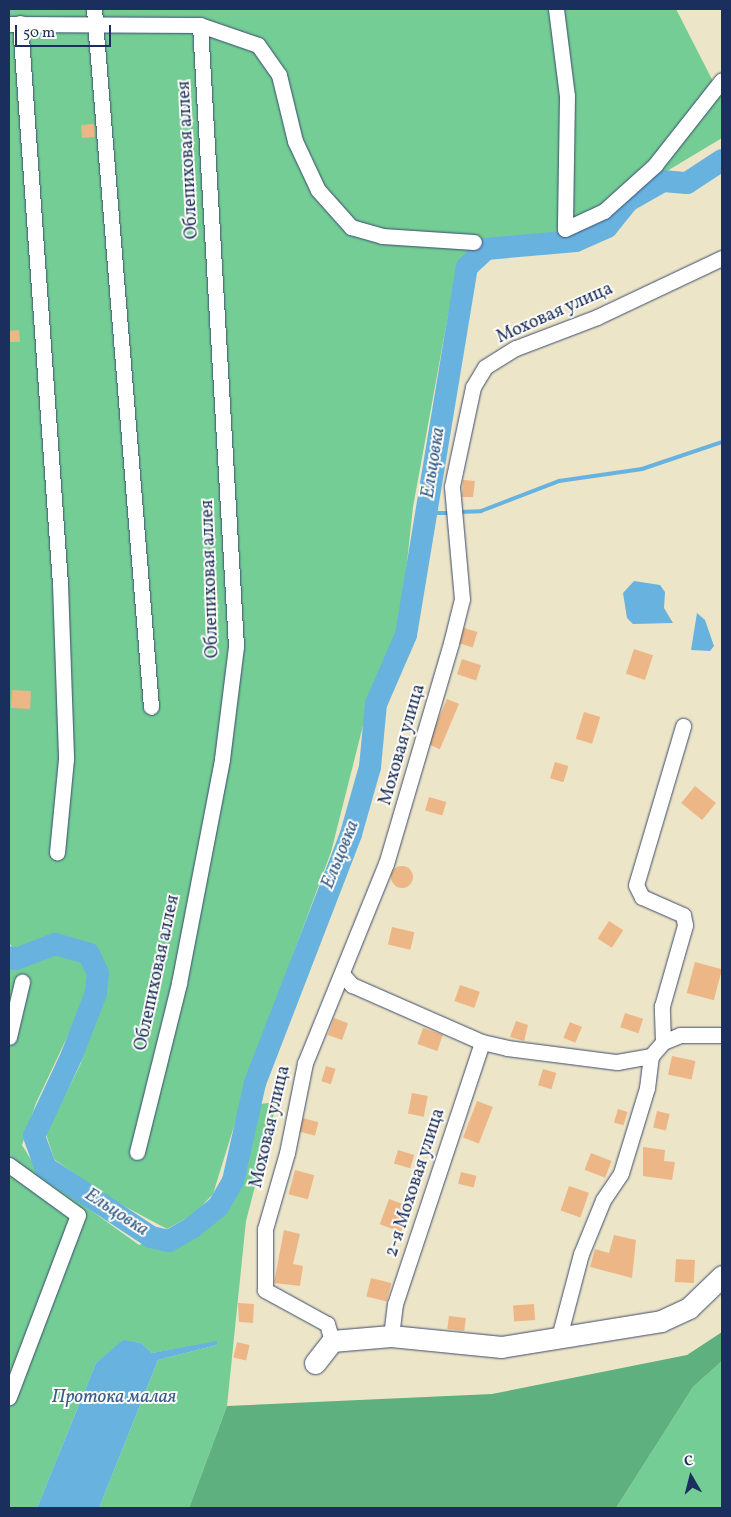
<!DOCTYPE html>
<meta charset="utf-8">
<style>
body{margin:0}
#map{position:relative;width:731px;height:1517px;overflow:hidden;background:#ede5c7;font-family:Vollkorn,serif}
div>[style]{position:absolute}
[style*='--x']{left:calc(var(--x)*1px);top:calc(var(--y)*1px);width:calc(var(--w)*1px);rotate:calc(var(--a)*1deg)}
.green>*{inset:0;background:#73cd95}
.forest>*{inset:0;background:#5eb07e}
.water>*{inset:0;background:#67b2df}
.stream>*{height:4px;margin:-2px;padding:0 2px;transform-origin:2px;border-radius:2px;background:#67b2df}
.river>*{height:22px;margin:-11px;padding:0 11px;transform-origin:11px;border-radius:11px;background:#67b2df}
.building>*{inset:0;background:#edb686;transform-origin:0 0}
.round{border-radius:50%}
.roads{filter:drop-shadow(0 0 1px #3a4a6e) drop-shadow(0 0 1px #3a4a6e)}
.street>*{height:15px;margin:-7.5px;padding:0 7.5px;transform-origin:7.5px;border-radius:7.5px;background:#fff}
.secondary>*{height:21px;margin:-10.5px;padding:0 10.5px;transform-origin:10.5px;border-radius:10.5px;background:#fff}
span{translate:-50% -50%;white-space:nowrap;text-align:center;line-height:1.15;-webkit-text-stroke:4px #fdfcf7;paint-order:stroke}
.street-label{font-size:18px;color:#1b2f5e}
.water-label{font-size:19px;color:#365d8b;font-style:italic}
.frame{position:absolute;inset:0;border:10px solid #1b2f5e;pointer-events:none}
.north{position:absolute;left:666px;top:1452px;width:50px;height:50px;-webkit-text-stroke:4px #fdfcf7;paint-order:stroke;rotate:352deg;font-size:14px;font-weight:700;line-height:20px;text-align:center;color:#1b2f5e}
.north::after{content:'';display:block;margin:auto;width:18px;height:22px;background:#1b2f5e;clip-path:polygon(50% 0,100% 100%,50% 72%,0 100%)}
.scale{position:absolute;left:15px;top:25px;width:96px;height:22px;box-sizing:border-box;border:2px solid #1b2f5e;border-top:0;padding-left:6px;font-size:15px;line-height:18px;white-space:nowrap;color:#1b2f5e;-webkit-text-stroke:4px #fdfcf7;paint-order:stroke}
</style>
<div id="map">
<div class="green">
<i style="clip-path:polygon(9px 9px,676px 9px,722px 99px,722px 138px,562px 234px,483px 242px,457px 266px,413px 507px,400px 626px,371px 694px,331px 852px,256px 1055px,213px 1194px,194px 1214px,167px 1229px,109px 1198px,54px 1159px,46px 1134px,81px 1063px,109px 972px,91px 944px,52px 935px,15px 950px,9px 943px)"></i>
<i style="clip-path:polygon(56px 953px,84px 960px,92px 973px,89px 991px,36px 1103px,22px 1145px,39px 1173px,139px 1245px,188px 1225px,231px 1180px,260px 1104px,277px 1102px,246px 1221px,227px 1406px,189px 1508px,99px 1508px,158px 1360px,217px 1345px,217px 1342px,152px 1353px,141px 1343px,123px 1341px,96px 1363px,37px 1508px,9px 1508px,9px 966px,17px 968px)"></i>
<i style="clip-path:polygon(722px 1361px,722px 1508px,616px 1508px,693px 1387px)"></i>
</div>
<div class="forest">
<i style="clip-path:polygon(722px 1332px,722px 1361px,693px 1387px,616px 1508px,189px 1508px,227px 1406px,492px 1394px,687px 1355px)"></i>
</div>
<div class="water">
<i style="clip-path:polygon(634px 581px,660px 585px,665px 592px,664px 608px,673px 623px,633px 624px,627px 618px,623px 593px)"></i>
<i style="clip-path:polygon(697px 613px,705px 620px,714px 646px,710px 651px,691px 650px)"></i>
<i style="clip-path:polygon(123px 1340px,141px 1343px,152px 1353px,217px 1341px,217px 1345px,158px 1360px,99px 1508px,37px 1508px,96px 1363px)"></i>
</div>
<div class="stream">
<i style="--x:458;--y:512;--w:23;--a:-2"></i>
<i style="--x:481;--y:511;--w:84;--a:-21"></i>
<i style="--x:559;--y:481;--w:84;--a:-8.2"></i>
<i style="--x:642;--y:469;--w:84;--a:-18.6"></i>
<i style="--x:424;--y:513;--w:27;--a:0"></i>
</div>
<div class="river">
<i style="--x:9;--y:957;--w:7;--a:16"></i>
<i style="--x:16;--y:959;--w:42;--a:-21"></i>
<i style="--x:55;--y:944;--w:35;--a:16"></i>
<i style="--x:89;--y:954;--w:21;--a:65"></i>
<i style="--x:98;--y:973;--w:20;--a:96"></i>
<i style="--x:96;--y:993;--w:66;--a:111.2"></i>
<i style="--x:72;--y:1055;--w:89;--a:115.1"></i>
<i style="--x:34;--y:1136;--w:33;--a:70"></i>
<i style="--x:45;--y:1167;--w:127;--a:33.4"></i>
<i style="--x:151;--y:1237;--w:18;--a:13"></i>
<i style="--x:169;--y:1241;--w:28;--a:-30"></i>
<i style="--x:193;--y:1227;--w:32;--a:-39"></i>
<i style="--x:218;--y:1207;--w:30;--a:-60"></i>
<i style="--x:233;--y:1181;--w:100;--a:-77.3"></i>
<i style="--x:255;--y:1083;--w:267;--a:-68.9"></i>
<i style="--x:351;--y:834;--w:70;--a:-74.2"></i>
<i style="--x:370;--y:767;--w:63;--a:-84.6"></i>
<i style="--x:376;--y:704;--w:75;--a:-66.5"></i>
<i style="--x:406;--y:635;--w:373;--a:-80.6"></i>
<i style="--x:467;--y:267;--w:26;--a:-43"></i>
<i style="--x:486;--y:249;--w:90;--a:-5.1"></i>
<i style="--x:576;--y:241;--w:34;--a:-24"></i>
<i style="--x:607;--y:227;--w:33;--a:-51"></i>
<i style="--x:628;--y:201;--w:40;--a:-29.7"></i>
<i style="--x:663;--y:181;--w:24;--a:5"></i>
<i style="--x:687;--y:183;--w:42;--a:-33.3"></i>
</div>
<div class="building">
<i style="left:94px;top:124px;width:13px;height:13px;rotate:86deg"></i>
<i style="clip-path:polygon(19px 330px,20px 342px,9px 342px,9px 331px)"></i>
<i style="clip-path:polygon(463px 480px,475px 481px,473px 497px,462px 497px)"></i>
<i style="left:464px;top:628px;width:14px;height:16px;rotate:17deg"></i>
<i style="left:634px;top:649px;width:20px;height:26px;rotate:18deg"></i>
<i style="left:462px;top:659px;width:20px;height:16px;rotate:18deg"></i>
<i style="left:12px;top:690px;width:19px;height:18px;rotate:3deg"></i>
<i style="left:447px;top:699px;width:13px;height:49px;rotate:23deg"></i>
<i style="left:584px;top:712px;width:17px;height:28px;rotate:17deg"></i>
<i style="left:555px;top:762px;width:14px;height:17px;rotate:17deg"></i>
<i style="left:695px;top:786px;width:27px;height:22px;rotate:39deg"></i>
<i style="left:429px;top:797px;width:18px;height:14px;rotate:16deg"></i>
<i class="round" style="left:391px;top:866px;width:22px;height:22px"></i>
<i style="left:609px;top:921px;width:17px;height:21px;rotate:33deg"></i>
<i style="left:392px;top:927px;width:23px;height:18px;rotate:13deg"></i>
<i style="left:695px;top:962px;width:28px;height:32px;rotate:15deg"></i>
<i style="left:460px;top:985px;width:21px;height:17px;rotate:19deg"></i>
<i style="left:625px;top:1013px;width:19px;height:15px;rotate:18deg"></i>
<i style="left:334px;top:1018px;width:15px;height:18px;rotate:20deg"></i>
<i style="clip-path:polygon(516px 1021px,528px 1025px,524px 1041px,510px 1037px)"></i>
<i style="left:570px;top:1022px;width:13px;height:17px;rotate:23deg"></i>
<i style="left:423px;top:1028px;width:21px;height:17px;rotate:19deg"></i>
<i style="left:672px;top:1056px;width:24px;height:19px;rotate:12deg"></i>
<i style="left:326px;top:1066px;width:10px;height:16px;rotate:17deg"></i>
<i style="left:543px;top:1069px;width:14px;height:17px;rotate:17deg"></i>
<i style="left:412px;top:1093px;width:16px;height:21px;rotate:11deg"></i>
<i style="left:477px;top:1101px;width:17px;height:39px;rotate:21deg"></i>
<i style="left:618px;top:1109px;width:10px;height:14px;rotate:17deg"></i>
<i style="left:657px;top:1111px;width:13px;height:17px;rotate:13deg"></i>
<i style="left:303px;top:1118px;width:16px;height:14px;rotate:15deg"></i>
<i style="clip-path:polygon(643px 1147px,665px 1150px,664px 1161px,675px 1162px,672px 1180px,643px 1176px)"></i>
<i style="left:398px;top:1150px;width:17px;height:14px;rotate:17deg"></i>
<i style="left:591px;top:1153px;width:22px;height:18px;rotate:21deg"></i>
<i style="left:295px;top:1170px;width:20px;height:25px;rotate:15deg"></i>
<i style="left:461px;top:1172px;width:16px;height:12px;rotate:14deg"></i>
<i style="left:569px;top:1186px;width:21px;height:26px;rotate:19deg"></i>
<i style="left:389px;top:1199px;width:23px;height:27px;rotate:20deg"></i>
<i style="clip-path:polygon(284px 1230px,300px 1234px,293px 1264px,303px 1266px,300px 1286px,274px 1283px)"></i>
<i style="clip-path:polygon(614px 1235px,636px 1240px,632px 1278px,590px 1267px,595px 1249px,609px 1253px)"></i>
<i style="left:676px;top:1259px;width:19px;height:23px;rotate:3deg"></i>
<i style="left:371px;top:1278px;width:21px;height:19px;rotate:14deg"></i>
<i style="clip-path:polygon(238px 1303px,254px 1304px,253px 1323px,239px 1322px)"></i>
<i style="left:534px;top:1304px;width:16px;height:21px;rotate:86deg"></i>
<i style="left:449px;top:1316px;width:17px;height:13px;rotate:7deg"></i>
<i style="left:237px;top:1342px;width:13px;height:16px;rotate:13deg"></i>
</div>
<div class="roads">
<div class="street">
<i style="--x:94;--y:9;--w:700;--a:85.33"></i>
<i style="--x:556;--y:9;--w:88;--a:82.8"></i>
<i style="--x:567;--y:96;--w:133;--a:90.9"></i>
<i style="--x:565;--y:229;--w:43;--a:-24.8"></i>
<i style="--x:604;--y:211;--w:69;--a:-42"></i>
<i style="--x:655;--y:165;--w:108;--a:-51.8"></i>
<i style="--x:20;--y:23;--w:562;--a:85.92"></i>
<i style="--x:60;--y:584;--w:175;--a:88"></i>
<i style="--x:66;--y:759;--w:94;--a:95.5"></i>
<i style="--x:9;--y:24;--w:191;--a:0.3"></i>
<i style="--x:200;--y:25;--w:61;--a:19"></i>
<i style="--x:258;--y:45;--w:37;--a:55"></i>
<i style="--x:279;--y:75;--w:68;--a:76.4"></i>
<i style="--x:295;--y:141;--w:54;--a:64.9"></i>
<i style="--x:318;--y:190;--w:50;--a:48.3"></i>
<i style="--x:351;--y:227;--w:32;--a:16"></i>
<i style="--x:382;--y:236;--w:92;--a:3.7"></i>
<i style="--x:342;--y:974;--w:15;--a:48"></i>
<i style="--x:352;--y:985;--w:142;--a:23.7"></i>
<i style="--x:482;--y:1042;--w:26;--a:13"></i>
<i style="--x:507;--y:1048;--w:111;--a:7.3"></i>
<i style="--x:617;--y:1062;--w:35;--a:-10"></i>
<i style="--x:651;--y:1056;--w:18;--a:-49"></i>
<i style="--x:663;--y:1042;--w:18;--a:-22"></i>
<i style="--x:680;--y:1035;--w:42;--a:0"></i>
<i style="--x:9;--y:1037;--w:57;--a:-76.7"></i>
<i style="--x:663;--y:1042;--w:36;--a:-92"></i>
<i style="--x:662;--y:1006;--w:84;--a:-74.1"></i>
<i style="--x:685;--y:925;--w:10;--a:-101"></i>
<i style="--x:683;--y:915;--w:45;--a:-156.3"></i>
<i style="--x:642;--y:897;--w:13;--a:-117"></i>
<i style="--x:636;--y:885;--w:166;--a:-73.5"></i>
<i style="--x:137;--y:1152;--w:174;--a:-76"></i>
<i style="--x:179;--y:983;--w:228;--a:-79.1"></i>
<i style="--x:222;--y:759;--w:114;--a:-82.9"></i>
<i style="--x:236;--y:646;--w:622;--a:-93.32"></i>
<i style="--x:9;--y:1165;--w:85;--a:35.9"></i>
<i style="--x:78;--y:1215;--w:195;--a:110.8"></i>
<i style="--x:391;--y:1336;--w:32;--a:-83"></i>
<i style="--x:395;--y:1304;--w:276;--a:-71.6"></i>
<i style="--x:559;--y:1337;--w:86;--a:-75.2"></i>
<i style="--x:581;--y:1254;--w:58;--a:-67.8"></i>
<i style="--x:603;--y:1200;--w:32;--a:-56"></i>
<i style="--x:621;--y:1173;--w:89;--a:-73"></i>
<i style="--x:647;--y:1088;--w:32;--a:-83"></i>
<i style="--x:332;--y:1341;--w:18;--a:-106"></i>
<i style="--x:327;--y:1324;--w:71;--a:-151.3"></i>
<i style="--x:265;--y:1290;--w:61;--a:-90"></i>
<i style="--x:265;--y:1229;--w:79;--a:-73.9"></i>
<i style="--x:287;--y:1153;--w:92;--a:-78.7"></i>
<i style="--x:305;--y:1063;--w:215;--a:-67.9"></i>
<i style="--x:386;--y:864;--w:230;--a:-73.6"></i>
<i style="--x:451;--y:643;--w:45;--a:-76"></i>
<i style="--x:462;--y:599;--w:113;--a:-95.1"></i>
<i style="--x:452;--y:486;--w:101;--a:-78"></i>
<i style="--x:473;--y:387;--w:23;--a:-59"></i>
<i style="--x:485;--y:367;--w:36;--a:-32"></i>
<i style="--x:516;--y:348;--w:87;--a:-20.9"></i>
<i style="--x:597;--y:317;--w:138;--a:-25.3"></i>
</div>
<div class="secondary">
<i style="--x:315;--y:1363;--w:28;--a:-52"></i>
<i style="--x:332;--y:1341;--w:59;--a:-4.8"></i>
<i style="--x:391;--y:1336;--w:111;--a:5.7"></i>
<i style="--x:501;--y:1347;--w:162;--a:-9.2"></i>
<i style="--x:661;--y:1321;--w:31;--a:-25"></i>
<i style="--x:689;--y:1308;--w:46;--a:-44.1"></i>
</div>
</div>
<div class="street-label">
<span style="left:189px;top:160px;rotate:-93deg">Облепиховая аллея</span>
<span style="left:555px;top:314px;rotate:-24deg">Моховая улица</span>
<span style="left:211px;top:579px;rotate:-92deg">Облепиховая аллея</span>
<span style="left:403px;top:745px;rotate:-74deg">Моховая улица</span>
<span style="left:158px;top:973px;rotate:-78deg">Облепиховая аллея</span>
<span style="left:271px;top:1127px;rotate:-77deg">Моховая улица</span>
<span style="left:416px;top:1183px;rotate:-72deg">2-я Моховая улица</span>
</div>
<div class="water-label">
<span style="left:434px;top:463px;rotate:-81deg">Ельцовка</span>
<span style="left:341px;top:855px;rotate:-68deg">Ельцовка</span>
<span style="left:116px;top:1213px;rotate:33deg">Ельцовка</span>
<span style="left:114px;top:1398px">Протока малая</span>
</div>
<div class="frame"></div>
<div class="north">С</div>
<div class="scale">50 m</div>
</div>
